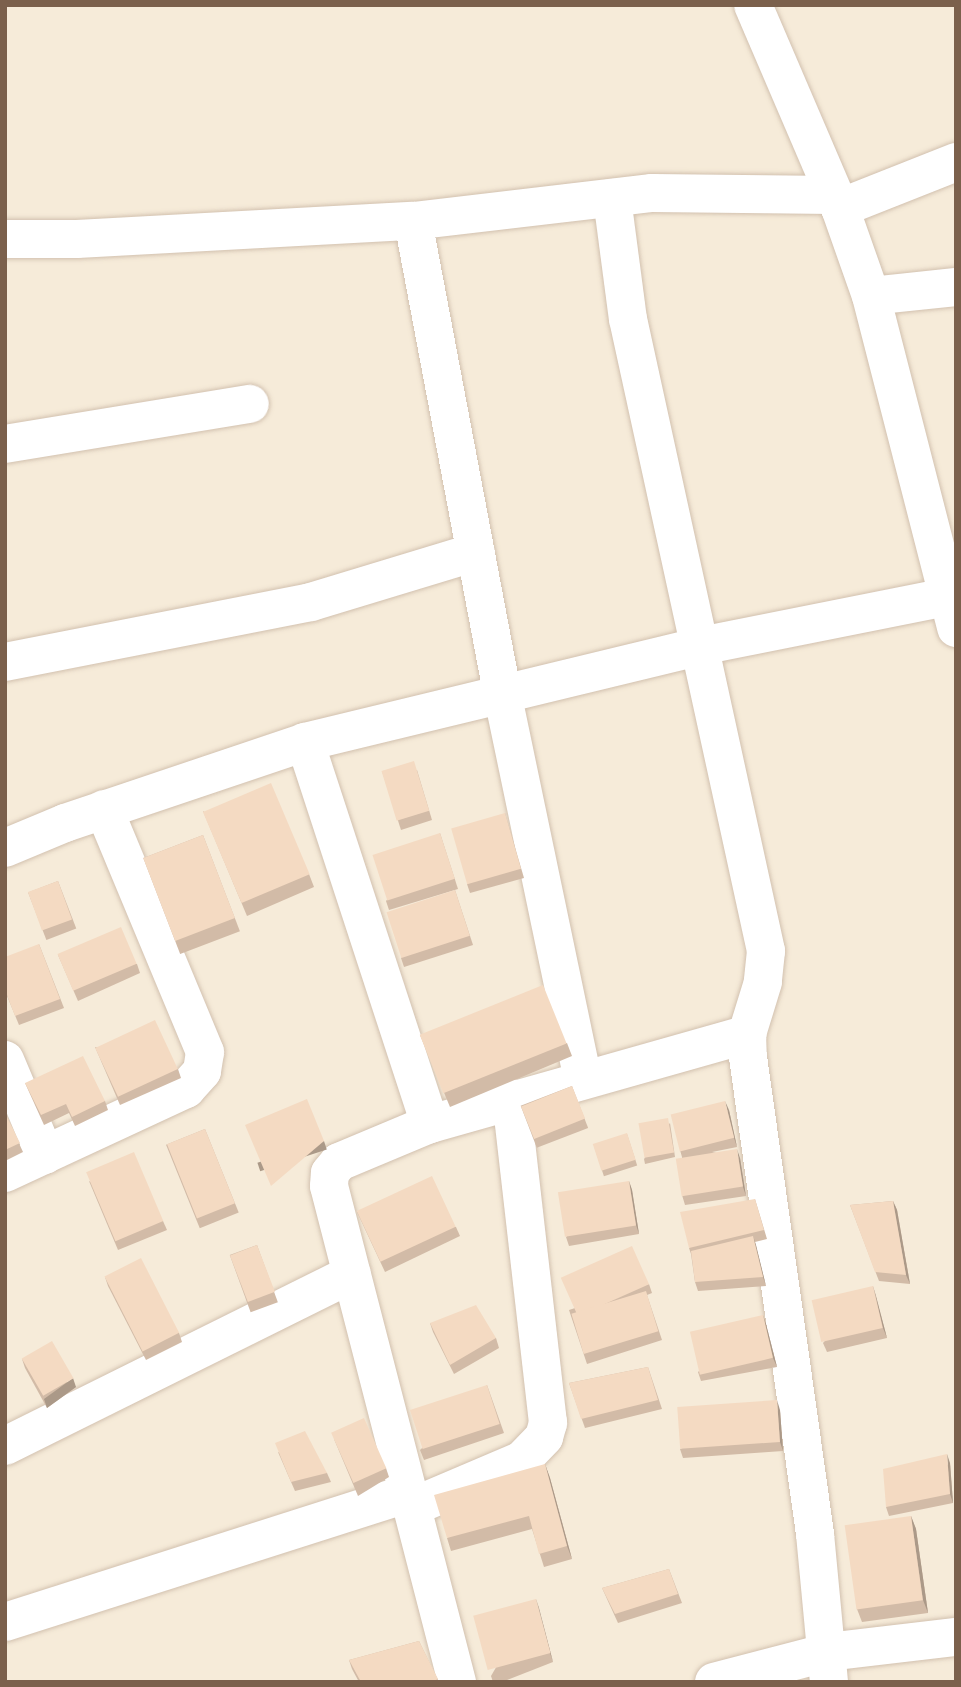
<!DOCTYPE html>
<style>
body{margin:0}
#map{position:relative;width:961px;height:1687px;overflow:hidden;background:#fdf8eb;font-family:Lato,sans-serif}
div>[style]{position:absolute}
[style*='--x']{left:calc(var(--x)*1px);top:calc(var(--y)*1px);width:calc(var(--w)*1px);rotate:calc(var(--a)*1deg)}
.residential>*{inset:0;background:#f6ebd9;transform-origin:0 0}
.roads{filter:drop-shadow(0 0 2px #d2c1af) drop-shadow(0 0 2px #d2c1af)}
.minor>*{height:38px;margin:-19px;padding:0 19px;transform-origin:19px;border-radius:19px;background:#fff}
.wall>*{inset:0;background:#d2bba7;transform-origin:0 0}
.shaded-wall>*{inset:0;background:#ab9988;transform-origin:0 0}
.building>*{inset:0;background:#f4dac2;transform-origin:0 0}
span{translate:-50% -50%;white-space:nowrap;text-align:center;line-height:1.15;-webkit-text-stroke:5px #fffbf3;paint-order:stroke}
.frame{position:absolute;inset:0;border:7px solid #7b604c;pointer-events:none}
</style>
<div id="map">
<div class="residential">
<i style="left:5px;top:5px;width:951px;height:1677px"></i>
</div>
<div class="roads">
<div class="minor">
<i style="--x:753;--y:5;--w:221;--a:66.8"></i>
<i style="--x:840;--y:208;--w:93;--a:70.6"></i>
<i style="--x:612;--y:198;--w:122;--a:82.5"></i>
<i style="--x:628;--y:319;--w:647;--a:77.68"></i>
<i style="--x:766;--y:951;--w:31;--a:96"></i>
<i style="--x:763;--y:982;--w:54;--a:107.1"></i>
<i style="--x:747;--y:1034;--w:23;--a:88"></i>
<i style="--x:748;--y:1057;--w:482;--a:82"></i>
<i style="--x:815;--y:1534;--w:149;--a:84.6"></i>
<i style="--x:840;--y:208;--w:125;--a:-21.6"></i>
<i style="--x:413;--y:221;--w:484;--a:79.3"></i>
<i style="--x:503;--y:697;--w:390;--a:78.2"></i>
<i style="--x:5;--y:239;--w:72;--a:0"></i>
<i style="--x:77;--y:239;--w:336;--a:-3.1"></i>
<i style="--x:413;--y:221;--w:241;--a:-6.7"></i>
<i style="--x:652;--y:193;--w:182;--a:0.6"></i>
<i style="--x:956;--y:287;--w:85;--a:174"></i>
<i style="--x:871;--y:296;--w:343;--a:75.6"></i>
<i style="--x:5;--y:444;--w:248;--a:-9.3"></i>
<i style="--x:5;--y:662;--w:312;--a:-11.1"></i>
<i style="--x:311;--y:602;--w:172;--a:-16.9"></i>
<i style="--x:305;--y:742;--w:402;--a:71.9"></i>
<i style="--x:5;--y:848;--w:65;--a:-22.6"></i>
<i style="--x:65;--y:823;--w:253;--a:-18.6"></i>
<i style="--x:305;--y:742;--w:407;--a:-13.6"></i>
<i style="--x:701;--y:646;--w:251;--a:-11.3"></i>
<i style="--x:5;--y:1060;--w:103;--a:67.2"></i>
<i style="--x:5;--y:1173;--w:200;--a:-24.9"></i>
<i style="--x:186;--y:1089;--w:24;--a:-48"></i>
<i style="--x:202;--y:1071;--w:19;--a:-81"></i>
<i style="--x:205;--y:1052;--w:263;--a:-112.6"></i>
<i style="--x:5;--y:1446;--w:387;--a:-26.4"></i>
<i style="--x:412;--y:1507;--w:120;--a:-23.1"></i>
<i style="--x:522;--y:1460;--w:32;--a:-46"></i>
<i style="--x:544;--y:1437;--w:15;--a:-74"></i>
<i style="--x:548;--y:1423;--w:327;--a:-96.5"></i>
<i style="--x:5;--y:1622;--w:423;--a:-17.7"></i>
<i style="--x:457;--y:1682;--w:512;--a:-104.47"></i>
<i style="--x:329;--y:1186;--w:13;--a:-86"></i>
<i style="--x:330;--y:1173;--w:14;--a:-51"></i>
<i style="--x:339;--y:1162;--w:99;--a:-22.7"></i>
<i style="--x:430;--y:1124;--w:330;--a:-15.8"></i>
<i style="--x:714;--y:1682;--w:118;--a:-14.7"></i>
<i style="--x:828;--y:1652;--w:129;--a:-6.7"></i>
</div>
</div>
<div class="wall">
<i style="clip-path:polygon(417px 770px,432px 820px,401px 830px,382px 771px)"></i>
<i style="clip-path:polygon(203px 811px,309px 874px,314px 887px,247px 916px)"></i>
<i style="clip-path:polygon(505px 813px,524px 878px,470px 893px,467px 884px)"></i>
<i style="clip-path:polygon(440px 833px,458px 889px,389px 910px,386px 901px)"></i>
<i style="left:203px;top:835px;width:103px;height:64px;rotate:69deg"></i>
<i style="left:58px;top:881px;width:51px;height:32px;rotate:69deg"></i>
<i style="clip-path:polygon(455px 890px,473px 945px,404px 967px,401px 958px)"></i>
<i style="clip-path:polygon(39px 944px,64px 1008px,19px 1025px,5px 991px)"></i>
<i style="clip-path:polygon(58px 955px,137px 964px,140px 973px,78px 1001px)"></i>
<i style="clip-path:polygon(420px 1035px,567px 1043px,572px 1056px,450px 1107px)"></i>
<i style="clip-path:polygon(95px 1047px,178px 1069px,181px 1078px,120px 1105px)"></i>
<i style="clip-path:polygon(25px 1083px,105px 1101px,108px 1110px,75px 1126px,69px 1113px,44px 1125px)"></i>
<i style="left:572px;top:1086px;width:45px;height:55px;rotate:69deg"></i>
<i style="clip-path:polygon(729px 1110px,737px 1147px,712px 1152px,740px 1158px,746px 1196px,685px 1205px,682px 1195px,682px 1157px,680px 1150px)"></i>
<i style="clip-path:polygon(5px 1113px,23px 1152px,5px 1161px)"></i>
<i style="clip-path:polygon(670px 1123px,675px 1157px,645px 1164px,644px 1159px)"></i>
<i style="left:205px;top:1129px;width:90px;height:42px;rotate:68deg"></i>
<i style="left:627px;top:1134px;width:33px;height:35px;rotate:72deg"></i>
<i style="clip-path:polygon(89px 1181px,163px 1221px,167px 1230px,118px 1250px)"></i>
<i style="clip-path:polygon(629px 1181px,632px 1190px,639px 1234px,569px 1246px,566px 1237px)"></i>
<i style="clip-path:polygon(755px 1199px,767px 1239px,755px 1242px,766px 1286px,698px 1291px,695px 1282px,691px 1254px,689px 1248px)"></i>
<i style="clip-path:polygon(893px 1201px,897px 1210px,910px 1284px,879px 1281px,850px 1205px)"></i>
<i style="clip-path:polygon(357px 1212px,456px 1227px,460px 1236px,385px 1272px)"></i>
<i style="left:257px;top:1245px;width:61px;height:29px;rotate:70deg"></i>
<i style="clip-path:polygon(105px 1277px,179px 1333px,182px 1342px,146px 1360px,108px 1286px)"></i>
<i style="clip-path:polygon(649px 1284px,652px 1293px,647px 1295px,662px 1340px,587px 1364px,569px 1310px)"></i>
<i style="clip-path:polygon(873px 1286px,887px 1338px,827px 1352px,823px 1343px)"></i>
<i style="clip-path:polygon(763px 1315px,766px 1324px,777px 1367px,701px 1381px,698px 1372px)"></i>
<i style="clip-path:polygon(430px 1323px,496px 1338px,499px 1348px,454px 1374px,433px 1332px)"></i>
<i style="clip-path:polygon(22px 1359px,76px 1387px,47px 1408px,25px 1368px)"></i>
<i style="clip-path:polygon(648px 1367px,662px 1409px,585px 1428px,569px 1383px)"></i>
<i style="clip-path:polygon(487px 1385px,504px 1433px,424px 1460px,420px 1450px)"></i>
<i style="clip-path:polygon(780px 1410px,783px 1451px,683px 1458px,680px 1449px)"></i>
<i style="clip-path:polygon(334px 1439px,386px 1468px,389px 1477px,358px 1496px)"></i>
<i style="clip-path:polygon(278px 1452px,327px 1473px,331px 1482px,295px 1491px)"></i>
<i style="clip-path:polygon(950px 1463px,953px 1503px,889px 1516px,886px 1507px)"></i>
<i style="clip-path:polygon(545px 1464px,550px 1478px,572px 1559px,544px 1567px,532px 1529px,451px 1551px,447px 1538px)"></i>
<i style="clip-path:polygon(911px 1516px,916px 1529px,928px 1613px,862px 1622px,857px 1609px)"></i>
<i style="clip-path:polygon(669px 1569px,682px 1603px,618px 1623px,602px 1588px)"></i>
<i style="clip-path:polygon(536px 1599px,553px 1662px,502px 1682px,493px 1682px,491px 1676px)"></i>
<i style="clip-path:polygon(419px 1641px,439px 1682px,359px 1682px,352px 1669px,349px 1660px)"></i>
</div>
<div class="shaded-wall">
<i style="clip-path:polygon(725px 1101px,729px 1110px,737px 1147px,734px 1138px)"></i>
<i style="left:324px;top:1141px;width:9px;height:70px;rotate:72deg"></i>
<i style="clip-path:polygon(737px 1149px,740px 1158px,746px 1196px,743px 1187px)"></i>
<i style="clip-path:polygon(629px 1181px,632px 1190px,639px 1234px,636px 1225px)"></i>
<i style="clip-path:polygon(893px 1201px,897px 1210px,910px 1284px,906px 1275px)"></i>
<i style="clip-path:polygon(753px 1236px,756px 1245px,766px 1286px,763px 1277px)"></i>
<i style="clip-path:polygon(873px 1286px,876px 1296px,887px 1338px,883px 1328px)"></i>
<i style="clip-path:polygon(763px 1315px,766px 1324px,777px 1367px,773px 1358px)"></i>
<i style="clip-path:polygon(73px 1378px,76px 1387px,47px 1408px,44px 1399px)"></i>
<i style="clip-path:polygon(777px 1400px,780px 1410px,783px 1451px,780px 1442px)"></i>
<i style="clip-path:polygon(947px 1454px,950px 1463px,953px 1503px,950px 1494px)"></i>
<i style="clip-path:polygon(545px 1464px,550px 1478px,572px 1559px,567px 1546px)"></i>
<i style="clip-path:polygon(911px 1516px,916px 1529px,928px 1613px,923px 1600px)"></i>
<i style="clip-path:polygon(536px 1599px,539px 1608px,553px 1662px,550px 1653px)"></i>
</div>
<div class="building">
<i style="left:414px;top:761px;width:52px;height:34px;rotate:73deg"></i>
<i style="left:271px;top:783px;width:99px;height:74px;rotate:67deg"></i>
<i style="left:505px;top:813px;width:58px;height:56px;rotate:74deg"></i>
<i style="left:440px;top:833px;width:48px;height:71px;rotate:72deg"></i>
<i style="left:203px;top:835px;width:89px;height:64px;rotate:69deg"></i>
<i style="left:58px;top:881px;width:41px;height:32px;rotate:70deg"></i>
<i style="left:455px;top:890px;width:48px;height:72px;rotate:72deg"></i>
<i style="left:121px;top:927px;width:40px;height:69px;rotate:67deg"></i>
<i style="clip-path:polygon(39px 944px,60px 999px,15px 1016px,5px 990px,5px 957px)"></i>
<i style="left:543px;top:985px;width:63px;height:133px;rotate:68deg"></i>
<i style="left:155px;top:1020px;width:54px;height:66px;rotate:65deg"></i>
<i style="clip-path:polygon(83px 1056px,105px 1101px,72px 1117px,66px 1104px,41px 1115px,25px 1083px)"></i>
<i style="left:572px;top:1086px;width:35px;height:55px;rotate:68deg"></i>
<i style="clip-path:polygon(307px 1099px,324px 1141px,271px 1186px,245px 1125px)"></i>
<i style="left:725px;top:1101px;width:38px;height:56px;rotate:76deg"></i>
<i style="clip-path:polygon(5px 1113px,20px 1143px,5px 1150px)"></i>
<i style="left:668px;top:1118px;width:35px;height:30px;rotate:80deg"></i>
<i style="left:205px;top:1129px;width:80px;height:41px;rotate:68deg"></i>
<i style="left:627px;top:1133px;width:28px;height:36px;rotate:72deg"></i>
<i style="left:737px;top:1149px;width:38px;height:62px;rotate:81deg"></i>
<i style="left:134px;top:1152px;width:75px;height:52px;rotate:67deg"></i>
<i style="left:432px;top:1176px;width:56px;height:83px;rotate:65deg"></i>
<i style="left:629px;top:1181px;width:45px;height:72px;rotate:81deg"></i>
<i style="clip-path:polygon(755px 1199px,764px 1230px,689px 1248px,680px 1212px)"></i>
<i style="clip-path:polygon(893px 1201px,906px 1275px,875px 1272px,850px 1205px)"></i>
<i style="clip-path:polygon(753px 1236px,763px 1277px,695px 1282px,691px 1251px)"></i>
<i style="left:257px;top:1245px;width:50px;height:29px;rotate:69deg"></i>
<i style="left:632px;top:1246px;width:42px;height:78px;rotate:66deg"></i>
<i style="left:141px;top:1258px;width:84px;height:41px;rotate:63deg"></i>
<i style="left:873px;top:1286px;width:43px;height:63px;rotate:77deg"></i>
<i style="left:646px;top:1291px;width:42px;height:78px;rotate:73deg"></i>
<i style="clip-path:polygon(476px 1305px,496px 1338px,450px 1365px,430px 1323px)"></i>
<i style="left:763px;top:1315px;width:44px;height:75px;rotate:77deg"></i>
<i style="left:52px;top:1341px;width:43px;height:35px;rotate:60deg"></i>
<i style="clip-path:polygon(648px 1367px,658px 1400px,581px 1419px,569px 1383px)"></i>
<i style="left:487px;top:1385px;width:41px;height:81px;rotate:72deg"></i>
<i style="left:777px;top:1400px;width:42px;height:100px;rotate:86deg"></i>
<i style="left:364px;top:1418px;width:55px;height:36px;rotate:66deg"></i>
<i style="clip-path:polygon(305px 1431px,327px 1473px,291px 1482px,275px 1443px)"></i>
<i style="clip-path:polygon(947px 1454px,950px 1494px,886px 1507px,883px 1469px)"></i>
<i style="clip-path:polygon(545px 1464px,567px 1546px,539px 1554px,529px 1516px,447px 1538px,434px 1495px)"></i>
<i style="left:911px;top:1516px;width:85px;height:67px;rotate:82deg"></i>
<i style="clip-path:polygon(669px 1569px,678px 1594px,615px 1614px,602px 1588px)"></i>
<i style="left:536px;top:1599px;width:56px;height:65px;rotate:75deg"></i>
<i style="clip-path:polygon(419px 1641px,438px 1679px,432px 1682px,361px 1682px,349px 1660px)"></i>
</div>
<div class="frame"></div>
</div>
